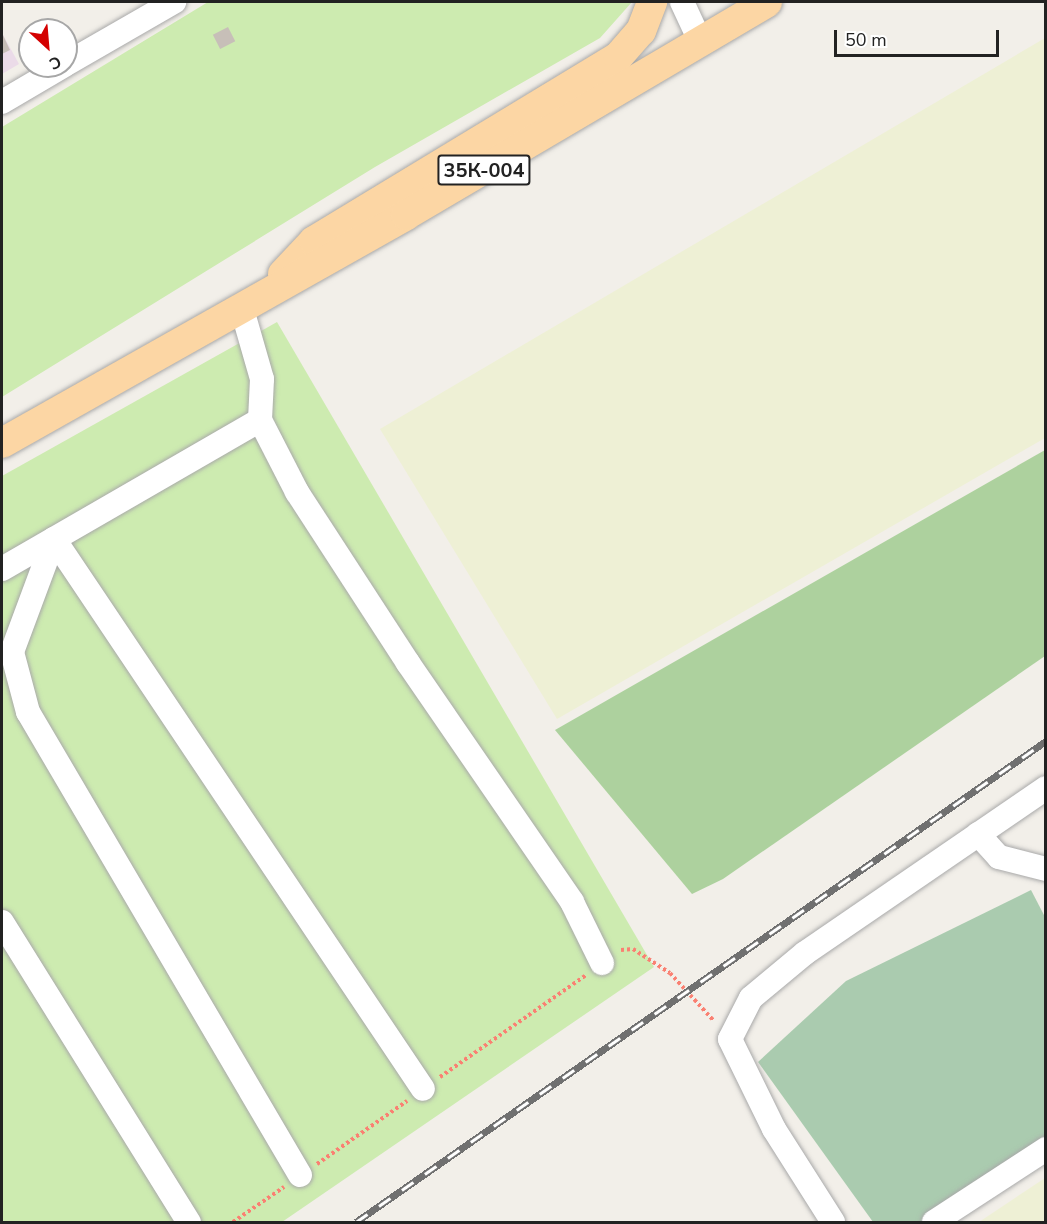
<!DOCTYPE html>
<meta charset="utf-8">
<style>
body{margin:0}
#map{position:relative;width:1047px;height:1224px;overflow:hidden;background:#f2efe9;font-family:"Nunito Sans",sans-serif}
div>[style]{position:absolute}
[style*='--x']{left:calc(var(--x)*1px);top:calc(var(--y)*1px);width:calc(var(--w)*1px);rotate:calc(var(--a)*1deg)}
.industrial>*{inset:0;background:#ebdbe8}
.farmland>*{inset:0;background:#eef0d5}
.grass>*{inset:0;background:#cdebb0}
.forest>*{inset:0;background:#add19e}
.cemetery>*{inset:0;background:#aacbaf}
.building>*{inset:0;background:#c7bfb8;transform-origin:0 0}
.path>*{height:4px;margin-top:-2px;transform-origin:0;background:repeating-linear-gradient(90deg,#fa8072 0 3px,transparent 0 6px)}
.roads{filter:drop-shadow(0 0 2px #a9a9a9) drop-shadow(0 0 2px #a9a9a9)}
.minor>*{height:24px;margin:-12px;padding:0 12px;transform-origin:12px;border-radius:12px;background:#fff}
.major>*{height:30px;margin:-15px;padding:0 15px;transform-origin:15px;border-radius:15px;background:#fcd6a4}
.rail>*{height:7px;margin-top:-3.5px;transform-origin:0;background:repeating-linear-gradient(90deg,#fff 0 14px,#707070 0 28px);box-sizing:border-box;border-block:2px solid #707070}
span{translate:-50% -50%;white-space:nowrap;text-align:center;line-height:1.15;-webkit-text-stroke:5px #fff;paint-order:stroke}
.shield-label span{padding:2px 4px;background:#fff;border:2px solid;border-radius:4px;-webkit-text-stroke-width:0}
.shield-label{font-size:20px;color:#222;font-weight:700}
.frame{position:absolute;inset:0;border:3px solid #222;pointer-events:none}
.north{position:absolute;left:18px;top:18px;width:60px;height:60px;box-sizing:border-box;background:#fff;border:2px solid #a7a7a7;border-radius:50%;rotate:154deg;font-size:16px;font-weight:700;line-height:24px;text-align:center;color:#222}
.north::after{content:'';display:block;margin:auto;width:21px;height:27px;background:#d40000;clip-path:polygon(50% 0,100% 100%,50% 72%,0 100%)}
.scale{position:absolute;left:834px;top:30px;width:165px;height:27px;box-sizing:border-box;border:3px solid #222;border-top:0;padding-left:8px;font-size:18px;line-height:21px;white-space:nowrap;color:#222;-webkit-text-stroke:4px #fff;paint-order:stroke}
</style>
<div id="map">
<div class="industrial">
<i style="clip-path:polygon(2px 33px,19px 64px,2px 74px)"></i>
</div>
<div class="farmland">
<i style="clip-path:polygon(1045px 38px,1045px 438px,557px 719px,380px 429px)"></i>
<i style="clip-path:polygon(1045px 1178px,1045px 1222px,979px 1222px)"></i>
</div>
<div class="grass">
<i style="clip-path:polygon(208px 2px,632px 2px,600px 38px,375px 167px,2px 397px,2px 127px)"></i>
<i style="clip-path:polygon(277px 322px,654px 967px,282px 1222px,2px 1222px,2px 476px)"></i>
</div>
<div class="forest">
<i style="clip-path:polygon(1045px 450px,1045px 656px,723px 879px,692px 894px,555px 730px)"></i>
</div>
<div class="cemetery">
<i style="clip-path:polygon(1031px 890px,1045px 917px,1045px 1145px,923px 1222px,873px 1222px,758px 1062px,846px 981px)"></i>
</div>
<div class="building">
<i style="left:228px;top:27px;width:16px;height:17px;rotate:63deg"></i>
<i style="clip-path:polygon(2px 33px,10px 50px,2px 54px)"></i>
</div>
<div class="path">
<i style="--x:621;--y:950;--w:12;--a:-5"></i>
<i style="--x:633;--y:949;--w:44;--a:33"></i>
<i style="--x:670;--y:973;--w:65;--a:47.5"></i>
<i style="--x:440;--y:1077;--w:178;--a:-34.9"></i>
<i style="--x:317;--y:1164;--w:110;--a:-35"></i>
<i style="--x:233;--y:1222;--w:62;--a:-34.5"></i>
</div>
<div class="roads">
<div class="minor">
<i style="--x:682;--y:2;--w:45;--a:65.1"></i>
<i style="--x:66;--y:64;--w:125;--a:-29.9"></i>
<i style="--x:2;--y:102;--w:71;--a:-30.5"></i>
<i style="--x:260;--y:420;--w:81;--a:62.8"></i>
<i style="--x:297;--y:492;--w:204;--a:57"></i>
<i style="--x:408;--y:663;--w:290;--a:55.5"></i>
<i style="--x:572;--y:902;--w:68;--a:63.8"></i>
<i style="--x:54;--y:539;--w:121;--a:110.4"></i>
<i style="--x:12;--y:652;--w:62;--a:75.1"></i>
<i style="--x:28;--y:712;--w:537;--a:59.57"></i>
<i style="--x:54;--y:539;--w:662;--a:56.14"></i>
<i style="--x:2;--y:569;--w:298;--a:-30"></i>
<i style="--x:260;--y:420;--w:41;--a:-87.2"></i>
<i style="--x:262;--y:379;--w:76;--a:-106"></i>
<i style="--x:978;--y:834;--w:31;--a:48"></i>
<i style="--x:999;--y:857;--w:49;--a:14.3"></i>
<i style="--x:2;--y:922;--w:354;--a:58.1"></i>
<i style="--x:833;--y:1222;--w:110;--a:-122.4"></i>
<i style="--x:774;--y:1129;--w:100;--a:-116.1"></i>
<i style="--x:730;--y:1039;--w:46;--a:-62.9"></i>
<i style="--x:751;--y:998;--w:70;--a:-39.8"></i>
<i style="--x:805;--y:953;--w:292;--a:-34.4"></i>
<i style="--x:934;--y:1222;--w:134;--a:-33.1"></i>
</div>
<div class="major">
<i style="--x:283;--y:274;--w:45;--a:-46.8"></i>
<i style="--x:314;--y:241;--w:355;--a:-31.2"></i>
<i style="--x:618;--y:57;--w:35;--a:-49"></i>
<i style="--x:641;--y:31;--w:31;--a:-69"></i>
<i style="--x:2;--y:443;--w:464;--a:-29.4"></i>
<i style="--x:406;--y:215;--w:419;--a:-30.5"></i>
</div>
</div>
<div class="rail">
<i style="--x:356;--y:1222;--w:841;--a:-34.88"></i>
</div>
<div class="shield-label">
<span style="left:484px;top:170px">35К-004</span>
</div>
<div class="frame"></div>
<div class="north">С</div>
<div class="scale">50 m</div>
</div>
